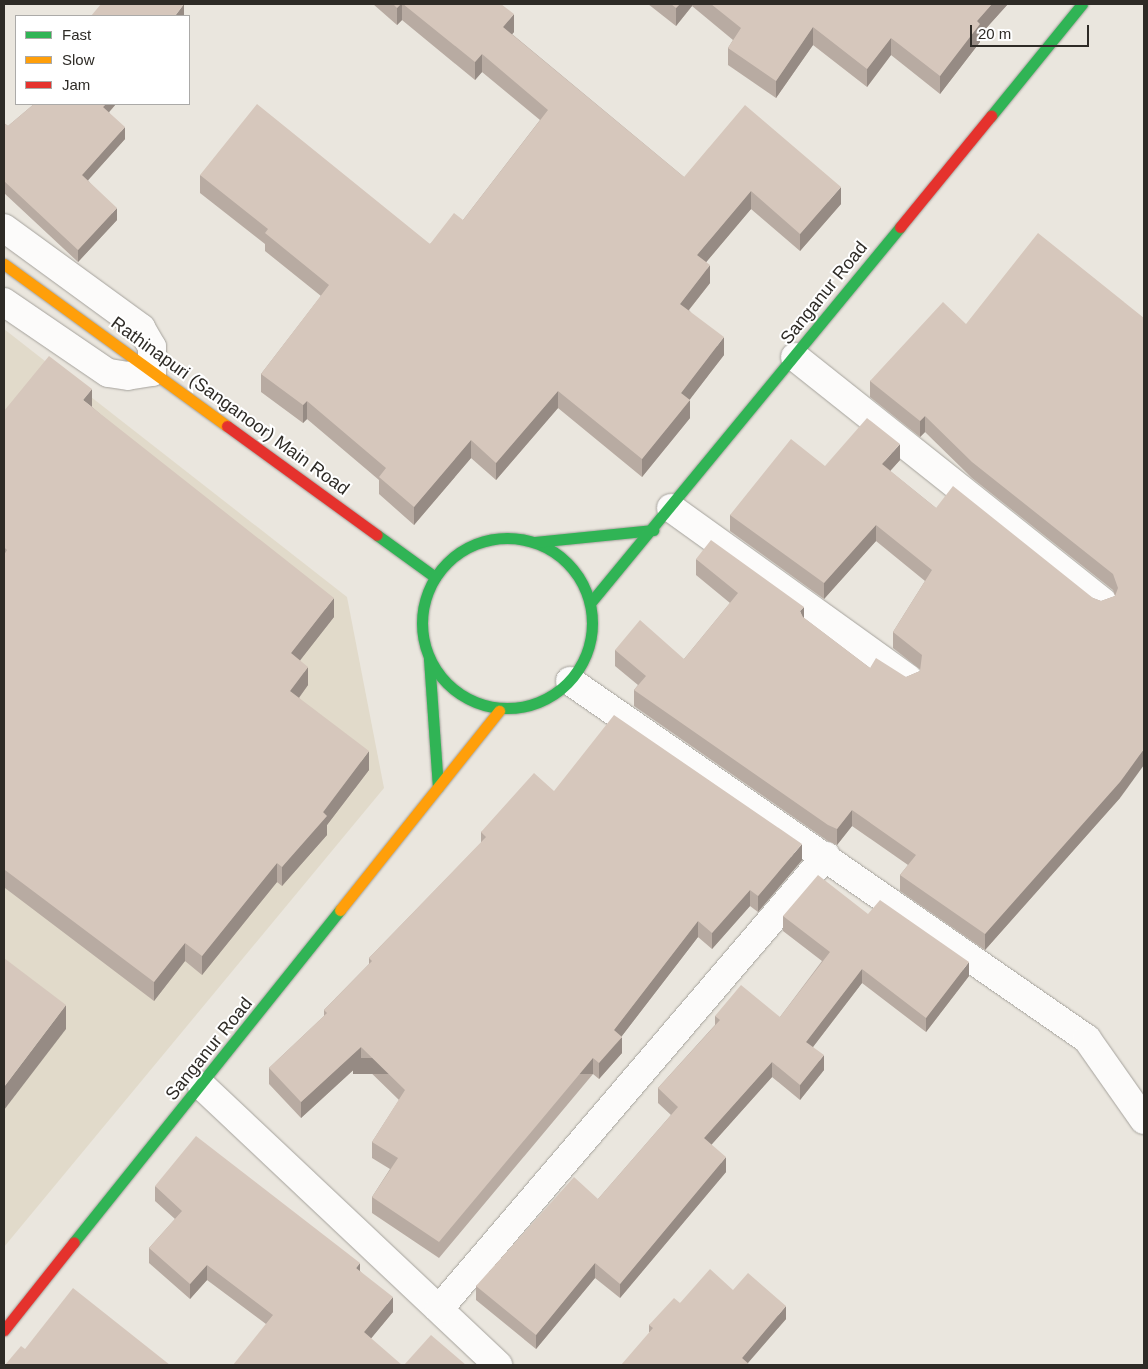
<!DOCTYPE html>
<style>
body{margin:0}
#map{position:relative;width:1148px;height:1369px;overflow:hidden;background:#eae6de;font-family:Arial,sans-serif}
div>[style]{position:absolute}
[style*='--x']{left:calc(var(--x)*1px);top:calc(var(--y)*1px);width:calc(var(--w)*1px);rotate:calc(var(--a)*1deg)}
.built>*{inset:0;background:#e1daca}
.roads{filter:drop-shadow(0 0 1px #a5a29c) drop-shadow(0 0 1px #a5a29c)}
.street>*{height:28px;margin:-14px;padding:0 14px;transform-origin:14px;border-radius:14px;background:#fcfbfa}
.fast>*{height:11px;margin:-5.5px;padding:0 5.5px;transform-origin:5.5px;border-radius:5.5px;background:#30b455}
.fast>.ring{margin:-5.5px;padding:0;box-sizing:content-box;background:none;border:11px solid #30b455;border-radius:50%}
.slow>*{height:11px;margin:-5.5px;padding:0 5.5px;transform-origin:5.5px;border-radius:5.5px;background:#ff9f0a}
.jam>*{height:11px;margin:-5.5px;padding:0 5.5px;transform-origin:5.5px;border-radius:5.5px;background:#e5322d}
.wall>*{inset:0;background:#b8aba2}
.shaded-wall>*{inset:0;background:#968b84;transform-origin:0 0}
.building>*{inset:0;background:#d6c7bc}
span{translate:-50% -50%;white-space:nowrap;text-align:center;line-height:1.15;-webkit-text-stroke:4px #fff;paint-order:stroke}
.street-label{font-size:18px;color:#2e2b26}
.frame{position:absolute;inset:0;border:5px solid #2e2b26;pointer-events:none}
.legend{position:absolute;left:15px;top:15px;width:175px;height:90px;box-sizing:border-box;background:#fff;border:1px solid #abaaa8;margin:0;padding:6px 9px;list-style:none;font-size:15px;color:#2e2b26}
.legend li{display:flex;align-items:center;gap:10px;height:25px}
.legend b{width:25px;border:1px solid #abaaa8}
.scale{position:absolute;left:970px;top:25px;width:119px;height:22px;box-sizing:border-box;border:2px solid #2e2b26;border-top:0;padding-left:6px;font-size:15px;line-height:18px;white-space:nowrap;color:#2e2b26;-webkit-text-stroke:4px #fff;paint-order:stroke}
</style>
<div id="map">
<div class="built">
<i style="clip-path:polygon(4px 329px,347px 597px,384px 788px,4px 1247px)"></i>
</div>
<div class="roads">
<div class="street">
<i style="--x:4;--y:228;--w:170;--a:36.1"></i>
<i style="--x:141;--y:328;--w:22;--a:60"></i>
<i style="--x:152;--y:347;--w:25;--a:90"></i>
<i style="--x:152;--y:372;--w:24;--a:171"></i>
<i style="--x:128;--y:376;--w:20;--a:-171"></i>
<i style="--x:108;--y:373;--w:126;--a:-145.7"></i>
<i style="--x:795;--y:357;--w:394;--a:38.5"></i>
<i style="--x:671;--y:508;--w:292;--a:35.7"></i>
<i style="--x:570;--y:681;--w:629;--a:34.7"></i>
<i style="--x:1087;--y:1039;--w:99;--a:54.9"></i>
<i style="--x:202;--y:1086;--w:407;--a:43.3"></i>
<i style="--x:439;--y:1309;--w:596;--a:-49.49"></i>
</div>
<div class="fast">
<i style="--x:991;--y:116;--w:144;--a:-50.9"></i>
<i style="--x:377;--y:535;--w:72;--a:35.9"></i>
<i class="ring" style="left:422px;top:538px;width:159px;height:159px"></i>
<i style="--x:535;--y:542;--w:119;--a:-5.8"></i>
<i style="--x:591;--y:602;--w:486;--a:-50.5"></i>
<i style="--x:429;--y:659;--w:128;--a:86"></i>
<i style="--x:74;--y:1242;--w:425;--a:-51.3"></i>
</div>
<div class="slow">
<i style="--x:4;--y:264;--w:276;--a:36"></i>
<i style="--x:340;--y:910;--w:255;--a:-51.4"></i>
</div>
<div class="jam">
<i style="--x:900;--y:227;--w:144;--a:-50.7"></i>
<i style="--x:227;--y:426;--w:185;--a:36"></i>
<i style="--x:4;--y:1330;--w:112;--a:-51.5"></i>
</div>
</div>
<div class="wall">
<i style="clip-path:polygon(373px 4px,501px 4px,514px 32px,512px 34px,684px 177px,841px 204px,800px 251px,751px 209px,706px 262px,710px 283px,689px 310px,724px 355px,689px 400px,690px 418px,642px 477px,558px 408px,496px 480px,471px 458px,414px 525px,379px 494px,379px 480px,307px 419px,303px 423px,261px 392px,261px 374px,321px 296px,265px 251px,265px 244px,200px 193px,200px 175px,430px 244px,463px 220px,540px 120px,482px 72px,475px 80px,402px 20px,397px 25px)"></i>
<i style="clip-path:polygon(648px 4px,1008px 4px,980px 35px,980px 42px,940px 94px,891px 55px,867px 87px,813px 45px,776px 98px,728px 65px,728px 48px,733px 40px,692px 6px,676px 26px)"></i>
<i style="clip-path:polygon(34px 104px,116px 104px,109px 112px,125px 139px,88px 180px,117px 220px,78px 262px,4px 193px,4px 123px,8px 126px)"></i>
<i style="clip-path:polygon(1144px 318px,1120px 798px,985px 950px,900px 891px,900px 875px,908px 865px,852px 826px,837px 845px,828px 841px,634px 706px,634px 690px,638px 685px,615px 666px,615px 650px,684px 659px,730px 603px,696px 575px,696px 559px,804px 618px,870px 668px,906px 677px,920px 671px,921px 670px,893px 648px,893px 632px,925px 581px,876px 541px,824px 599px,730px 531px,730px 515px,825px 466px,900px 460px,890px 471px,936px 508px,1093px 598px,1101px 601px,1115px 596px,1113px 590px,972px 478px,925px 432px,920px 437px,870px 397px,870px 381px,966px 324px)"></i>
<i style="clip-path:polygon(92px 407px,334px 617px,300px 660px,308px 685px,299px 698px,369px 770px,327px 825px,327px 835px,282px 886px,277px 882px,202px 975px,185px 961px,154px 1001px,5px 888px,4px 890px,4px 411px)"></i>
<i style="clip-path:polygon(554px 791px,802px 860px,758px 912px,750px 906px,712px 949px,698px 937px,621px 1037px,622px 1053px,599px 1079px,593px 1074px,439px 1258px,372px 1213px,372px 1197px,390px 1169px,372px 1158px,372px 1142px,399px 1100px,361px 1063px,301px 1118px,269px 1084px,269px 1068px,324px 1016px,324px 1010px,369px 964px,369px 958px,481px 843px,481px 832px)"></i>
<i style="clip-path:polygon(868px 914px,969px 976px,926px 1032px,862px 983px,813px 1047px,824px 1070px,800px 1100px,772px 1077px,711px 1145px,726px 1172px,620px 1298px,595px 1278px,536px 1349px,476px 1300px,476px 1286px,598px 1199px,671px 1115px,658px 1103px,658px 1088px,715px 1025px,715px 1016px,780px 1017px,822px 961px,783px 931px,783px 916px)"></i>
<i style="clip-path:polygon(155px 1186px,360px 1271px,393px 1312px,371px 1338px,266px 1324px,207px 1280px,190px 1299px,149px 1263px,149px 1248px,175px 1219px,155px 1201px)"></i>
<i style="clip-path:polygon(733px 1290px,786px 1319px,748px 1363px,649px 1332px,649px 1325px,680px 1303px)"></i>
</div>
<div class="shaded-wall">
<i style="clip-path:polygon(184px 4px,184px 16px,175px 16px)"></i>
<i style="clip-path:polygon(401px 4px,402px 4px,402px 20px,397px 25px,397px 8px)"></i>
<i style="clip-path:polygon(680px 4px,692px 4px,692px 6px,676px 26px,676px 8px)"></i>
<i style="clip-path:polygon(992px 4px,1008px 4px,980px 35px,980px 42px,940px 94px,940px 76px,977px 21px)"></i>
<i style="clip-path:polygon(514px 14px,514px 32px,503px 45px,503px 27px)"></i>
<i style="clip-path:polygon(813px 27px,813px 45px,776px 98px,776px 81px)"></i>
<i style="clip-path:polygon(891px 38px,891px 55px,867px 87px,867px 69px)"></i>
<i style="clip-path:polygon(482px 54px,482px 72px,475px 80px,475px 62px)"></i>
<i style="clip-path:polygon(106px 104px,116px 104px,103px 119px,103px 107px)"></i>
<i style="clip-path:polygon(125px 127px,125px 139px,82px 187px,82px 175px)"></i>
<i style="clip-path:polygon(841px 187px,841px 204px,800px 251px,800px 234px)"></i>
<i style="clip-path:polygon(751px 191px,751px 209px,697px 273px,697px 255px)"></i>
<i style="clip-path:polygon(117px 208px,117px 220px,78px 262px,78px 250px)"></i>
<i style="clip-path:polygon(710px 265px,710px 283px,680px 321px,680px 304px)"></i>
<i style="clip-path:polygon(724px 337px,724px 355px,681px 411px,681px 393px)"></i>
<i style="clip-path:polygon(92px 389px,92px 407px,83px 400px)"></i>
<i style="clip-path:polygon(558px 391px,558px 408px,496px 480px,496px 463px)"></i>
<i style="clip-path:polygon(690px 400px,690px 418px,642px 477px,642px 459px)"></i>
<i style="clip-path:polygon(307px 401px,307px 419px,303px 423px,303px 405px)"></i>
<i style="clip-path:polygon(925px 416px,925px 432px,920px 437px,920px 421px)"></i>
<i style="clip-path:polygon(471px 440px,471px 458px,414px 525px,414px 507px)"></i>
<i style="clip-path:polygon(900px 444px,900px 460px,882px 480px,882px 464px)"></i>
<i style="clip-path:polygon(876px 525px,876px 541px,824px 599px,824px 583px)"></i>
<i style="clip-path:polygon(334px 598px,334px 617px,291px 672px,291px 653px)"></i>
<i style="clip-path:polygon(804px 607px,804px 623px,800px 611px)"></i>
<i style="clip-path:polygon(308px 667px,308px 685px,290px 710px,290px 691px)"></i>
<i style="clip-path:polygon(1144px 749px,1144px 765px,1120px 798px,985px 950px,985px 934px)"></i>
<i style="clip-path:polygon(369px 751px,369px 770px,327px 825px,327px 835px,282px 886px,282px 867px)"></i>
<i style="clip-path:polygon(852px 810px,852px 826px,837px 845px,837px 829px)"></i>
<i style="clip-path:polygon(802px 844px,802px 860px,758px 912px,758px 896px)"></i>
<i style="clip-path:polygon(277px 863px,277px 882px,202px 975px,202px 956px)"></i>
<i style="clip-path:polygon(5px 870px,5px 888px,4px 890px,4px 871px)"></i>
<i style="clip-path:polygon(750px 890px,750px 906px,712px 949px,712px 933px)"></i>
<i style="clip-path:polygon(698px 921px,698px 937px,615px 1045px,622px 1037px,622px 1053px,599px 1079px,599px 1063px,614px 1030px)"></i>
<i style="clip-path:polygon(185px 943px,185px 961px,154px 1001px,154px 982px)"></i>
<i style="clip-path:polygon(969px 962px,969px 976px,926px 1032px,926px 1018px)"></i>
<i style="clip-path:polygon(862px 969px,862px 983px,806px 1056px,806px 1042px)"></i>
<i style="clip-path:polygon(66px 1005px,66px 1029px,4px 1110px,4px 1087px)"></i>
<i style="clip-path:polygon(361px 1047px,361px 1063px,301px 1118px,301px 1102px)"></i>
<i style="clip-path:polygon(824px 1055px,824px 1070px,800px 1100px,800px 1085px)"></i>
<i style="left:593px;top:1058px;width:16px;height:240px;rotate:90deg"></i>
<i style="clip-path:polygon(772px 1062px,772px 1077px,704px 1153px,704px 1138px)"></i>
<i style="clip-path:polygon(726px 1157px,726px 1172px,620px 1298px,620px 1284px)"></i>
<i style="clip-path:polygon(360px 1263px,360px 1278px,356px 1268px)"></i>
<i style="clip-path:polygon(595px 1263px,595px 1278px,536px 1349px,536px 1335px)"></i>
<i style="clip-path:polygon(207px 1265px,207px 1280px,190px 1299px,190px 1284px)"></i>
<i style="clip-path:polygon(393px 1297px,393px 1312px,364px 1347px,364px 1332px)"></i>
<i style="clip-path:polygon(786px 1306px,786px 1319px,746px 1365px,742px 1358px)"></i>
</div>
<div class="building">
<i style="clip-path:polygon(101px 4px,184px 4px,175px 16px,91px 16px)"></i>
<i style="clip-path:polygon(393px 4px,401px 4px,397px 8px)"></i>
<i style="clip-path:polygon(403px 4px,501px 4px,514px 14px,503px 27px,684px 177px,745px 105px,841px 187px,800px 234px,751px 191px,697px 255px,710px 265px,680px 304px,724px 337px,681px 393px,690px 400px,642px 459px,558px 391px,496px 463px,471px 440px,414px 507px,379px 477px,386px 468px,307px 401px,303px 405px,261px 374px,329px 285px,265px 233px,268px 229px,200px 175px,257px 104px,430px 244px,454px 213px,463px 220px,548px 110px,482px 54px,475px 62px)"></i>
<i style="clip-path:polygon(671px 4px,680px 4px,676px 8px)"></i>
<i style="clip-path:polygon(711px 4px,992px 4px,977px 21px,980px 24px,940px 76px,891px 38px,867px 69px,813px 27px,776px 81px,728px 48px,741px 28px)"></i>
<i style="clip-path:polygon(34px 104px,106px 104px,103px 107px,125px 127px,82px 175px,117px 208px,78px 250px,4px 181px,4px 123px,8px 126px)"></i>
<i style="clip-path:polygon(1038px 233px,1144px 318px,1144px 749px,1120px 782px,985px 934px,900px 875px,916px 855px,852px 810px,837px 829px,828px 825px,634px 690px,646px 676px,615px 650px,640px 620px,684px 659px,738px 593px,696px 559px,711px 540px,804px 607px,800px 611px,803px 617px,870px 668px,876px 658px,906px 677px,920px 671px,922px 655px,893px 632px,932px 570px,876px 525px,824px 583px,730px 515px,791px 439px,825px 466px,867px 418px,900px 444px,882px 464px,936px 508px,953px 486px,1093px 598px,1101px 601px,1115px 596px,1118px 588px,1113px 574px,972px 462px,925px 416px,920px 421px,870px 381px,943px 302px,966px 324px)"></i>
<i style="clip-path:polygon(49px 356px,92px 389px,83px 400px,334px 598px,291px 653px,308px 667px,290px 691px,369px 751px,323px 812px,327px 816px,282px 867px,277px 863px,202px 956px,185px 943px,154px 982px,5px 870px,4px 871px,4px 555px,7px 550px,4px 547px,4px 411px)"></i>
<i style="clip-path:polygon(614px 715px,802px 844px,758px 896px,750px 890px,712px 933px,698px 921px,614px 1030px,622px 1037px,599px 1063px,593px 1058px,439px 1242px,372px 1197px,398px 1158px,372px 1142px,405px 1090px,361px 1047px,301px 1102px,269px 1068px,327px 1013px,324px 1010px,372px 961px,369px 958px,486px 837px,481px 832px,534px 773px,554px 791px)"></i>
<i style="clip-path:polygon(818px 875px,868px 914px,880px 900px,969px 962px,926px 1018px,862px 969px,806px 1042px,824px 1055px,800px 1085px,772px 1062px,704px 1138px,726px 1157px,620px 1284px,595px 1263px,536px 1335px,476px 1286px,574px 1177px,598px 1199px,678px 1107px,658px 1088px,720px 1020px,715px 1016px,741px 985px,780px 1017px,830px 952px,783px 916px)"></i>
<i style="clip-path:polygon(4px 958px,66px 1005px,4px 1087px)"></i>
<i style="clip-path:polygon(196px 1136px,360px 1263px,356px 1268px,393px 1297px,364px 1332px,402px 1365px,233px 1365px,273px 1315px,207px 1265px,190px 1284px,149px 1248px,182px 1211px,155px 1186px)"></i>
<i style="clip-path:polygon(710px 1269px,733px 1290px,748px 1273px,786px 1306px,742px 1358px,750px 1365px,621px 1365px,653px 1328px,649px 1325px,674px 1298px,680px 1303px)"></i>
<i style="clip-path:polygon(73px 1288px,170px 1365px,5px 1365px,21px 1346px,25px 1349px)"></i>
<i style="clip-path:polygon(431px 1335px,466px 1365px,404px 1365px)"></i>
</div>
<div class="street-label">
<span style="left:824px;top:293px;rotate:-51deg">Sanganur Road</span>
<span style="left:230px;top:406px;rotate:36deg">Rathinapuri (Sanganoor) Main Road</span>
<span style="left:209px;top:1049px;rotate:-51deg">Sanganur Road</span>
</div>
<div class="frame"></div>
<ul class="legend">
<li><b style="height:6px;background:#30b455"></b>Fast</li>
<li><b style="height:6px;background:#ff9f0a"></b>Slow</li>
<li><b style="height:6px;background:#e5322d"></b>Jam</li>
</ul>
<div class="scale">20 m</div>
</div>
